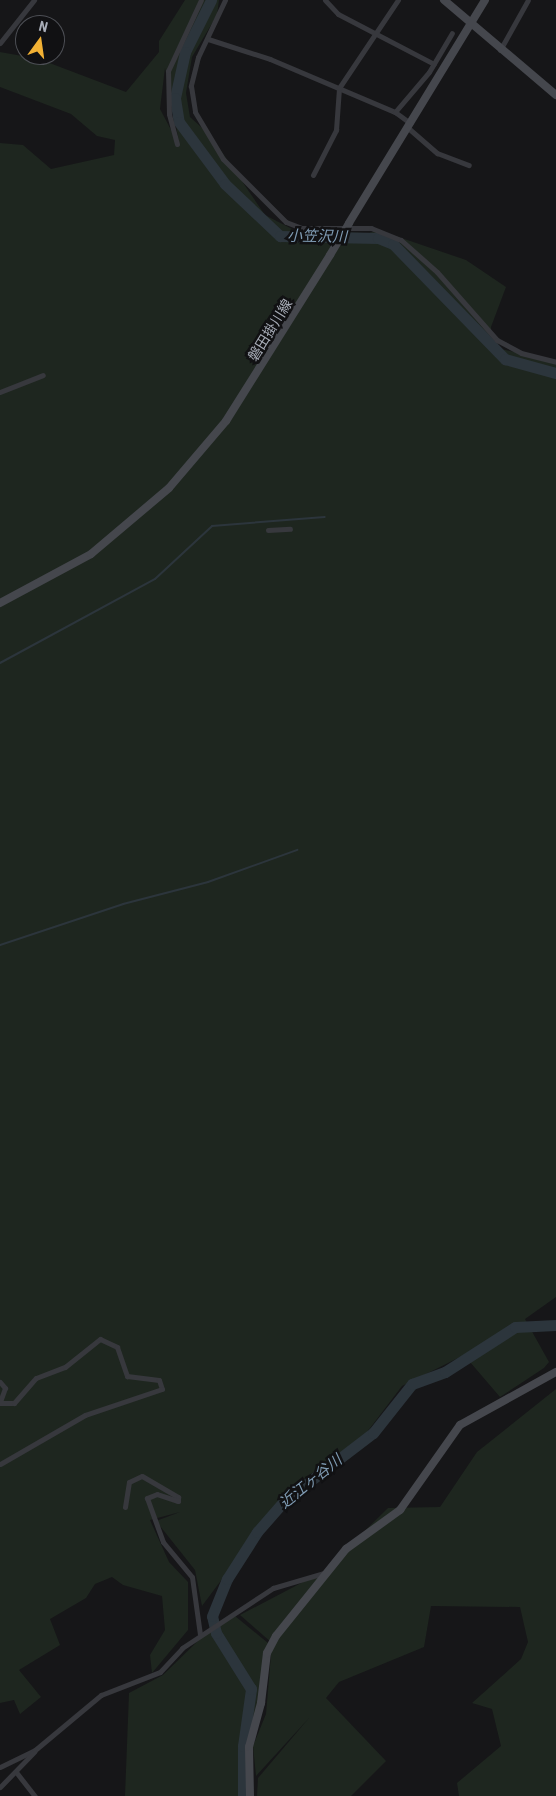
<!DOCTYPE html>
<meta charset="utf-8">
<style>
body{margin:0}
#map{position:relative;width:556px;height:1796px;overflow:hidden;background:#161618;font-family:"Roboto Condensed","Noto Sans JP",sans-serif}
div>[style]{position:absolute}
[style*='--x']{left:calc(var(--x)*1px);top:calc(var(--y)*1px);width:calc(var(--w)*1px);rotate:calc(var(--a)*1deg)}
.green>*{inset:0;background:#1e261f}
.stream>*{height:2px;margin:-1px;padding:0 1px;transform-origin:1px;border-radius:1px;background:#2c353c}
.river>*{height:11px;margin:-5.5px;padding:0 5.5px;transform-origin:5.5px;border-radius:5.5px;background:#2c353c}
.street>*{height:5px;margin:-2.5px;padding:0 2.5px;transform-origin:2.5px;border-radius:2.5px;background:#37383d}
.secondary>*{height:8px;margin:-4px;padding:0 4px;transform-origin:4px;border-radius:4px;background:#45474d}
.secondary-bridge>*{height:8px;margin:-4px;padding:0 4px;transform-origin:4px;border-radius:4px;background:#45474d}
span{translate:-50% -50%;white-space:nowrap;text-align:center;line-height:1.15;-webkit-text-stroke:5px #111113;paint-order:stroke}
.street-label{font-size:14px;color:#a8adb8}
.water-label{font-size:15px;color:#7f9bb3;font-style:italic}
.north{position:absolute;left:15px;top:15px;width:50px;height:50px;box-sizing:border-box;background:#111113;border:1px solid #4d4f55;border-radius:50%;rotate:14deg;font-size:14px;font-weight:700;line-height:20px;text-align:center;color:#a8adb8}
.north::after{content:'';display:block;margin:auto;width:18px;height:22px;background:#f2b134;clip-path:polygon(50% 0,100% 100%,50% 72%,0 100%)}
</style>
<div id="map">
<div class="green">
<i style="clip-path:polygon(evenodd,185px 0,219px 0,217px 15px,192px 57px,186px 93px,190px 117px,211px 136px,265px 215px,296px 231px,365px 233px,333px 245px,378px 230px,466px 260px,506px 287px,491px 327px,492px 347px,556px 361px,556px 1297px,525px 1319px,549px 1362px,544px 1368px,500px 1397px,464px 1355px,402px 1386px,361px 1440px,289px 1489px,202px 1606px,195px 1570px,156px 1521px,180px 1512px,150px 1520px,169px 1562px,188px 1582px,188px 1630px,152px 1673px,150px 1655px,165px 1630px,162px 1596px,123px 1585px,112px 1577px,95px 1584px,86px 1598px,50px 1619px,60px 1645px,19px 1670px,41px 1697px,20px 1714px,14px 1700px,0 1703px,0 143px,23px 145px,51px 169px,114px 155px,115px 140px,97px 136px,71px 114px,0 87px,0 52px,39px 59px,126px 92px,159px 52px,159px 41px,185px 0,165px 68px,179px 142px,178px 143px,160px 109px,165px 68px)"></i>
<i style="clip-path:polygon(556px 1389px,556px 1796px,459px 1796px,457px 1783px,501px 1746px,492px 1709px,472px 1703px,521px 1659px,528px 1642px,520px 1607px,431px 1606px,424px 1647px,339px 1682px,326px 1698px,386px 1761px,351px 1796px,257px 1796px,258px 1778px,309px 1718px,256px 1776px,253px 1746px,266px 1714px,272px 1643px,240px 1615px,324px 1571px,388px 1508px,440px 1507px,477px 1452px)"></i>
<i style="clip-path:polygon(235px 1616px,268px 1643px,242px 1796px,125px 1796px,129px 1693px,163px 1675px,204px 1635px)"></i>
</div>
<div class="stream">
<i style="--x:0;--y:663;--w:176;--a:-28.5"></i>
<i style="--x:155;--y:579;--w:78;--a:-42.9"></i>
<i style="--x:212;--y:526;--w:113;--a:-4.6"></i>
<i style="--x:0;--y:945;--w:130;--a:-18.4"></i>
<i style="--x:123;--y:904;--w:88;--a:-14.5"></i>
<i style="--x:208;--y:882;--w:95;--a:-19.8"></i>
</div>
<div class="river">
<i style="--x:211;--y:0;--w:58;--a:116.6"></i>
<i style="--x:185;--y:52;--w:47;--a:102.3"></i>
<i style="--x:175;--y:98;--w:24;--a:81"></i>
<i style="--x:179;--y:122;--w:77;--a:53.4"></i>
<i style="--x:225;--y:184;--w:76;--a:43.4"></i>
<i style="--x:280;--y:236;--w:98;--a:1.2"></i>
<i style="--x:378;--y:238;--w:16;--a:22"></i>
<i style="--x:393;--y:244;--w:161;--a:45.8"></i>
<i style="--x:505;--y:359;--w:53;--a:15.4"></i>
<i style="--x:243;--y:1796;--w:50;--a:-90"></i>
<i style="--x:243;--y:1746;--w:58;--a:-82"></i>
<i style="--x:251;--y:1689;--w:66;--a:-122"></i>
<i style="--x:216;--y:1633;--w:17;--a:-103"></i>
<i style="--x:212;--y:1616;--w:40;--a:-68"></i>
<i style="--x:227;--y:1579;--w:56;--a:-57.4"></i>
<i style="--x:257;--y:1532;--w:41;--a:-48.9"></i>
<i style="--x:284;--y:1501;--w:112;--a:-37.4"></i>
<i style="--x:373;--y:1433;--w:63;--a:-51.5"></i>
<i style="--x:412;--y:1384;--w:35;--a:-20"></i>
<i style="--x:445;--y:1372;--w:83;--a:-32.7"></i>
<i style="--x:515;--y:1327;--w:41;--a:-2.8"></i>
</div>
<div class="street">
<i style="--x:225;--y:0;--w:63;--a:115.3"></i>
<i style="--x:198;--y:57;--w:30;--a:104"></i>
<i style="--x:191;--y:86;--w:26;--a:81"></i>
<i style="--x:195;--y:112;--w:55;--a:59.2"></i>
<i style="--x:223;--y:159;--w:89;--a:45"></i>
<i style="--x:286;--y:222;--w:17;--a:21"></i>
<i style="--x:302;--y:228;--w:69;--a:0"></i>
<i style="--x:371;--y:228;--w:32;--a:22"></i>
<i style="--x:401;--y:240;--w:48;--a:41.6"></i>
<i style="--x:437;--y:272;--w:91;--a:48.6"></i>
<i style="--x:497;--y:340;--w:27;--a:28"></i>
<i style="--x:521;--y:353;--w:36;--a:14"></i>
<i style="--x:325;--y:0;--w:19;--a:47"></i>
<i style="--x:338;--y:14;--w:108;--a:27.5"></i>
<i style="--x:208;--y:39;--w:65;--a:17.9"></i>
<i style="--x:270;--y:59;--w:136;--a:23"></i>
<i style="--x:395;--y:112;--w:19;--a:36"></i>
<i style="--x:0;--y:43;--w:55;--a:-51.7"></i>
<i style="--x:500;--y:50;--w:57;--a:-60.8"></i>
<i style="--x:395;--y:112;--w:52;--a:-49.6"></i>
<i style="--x:429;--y:72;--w:45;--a:-59.5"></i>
<i style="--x:407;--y:127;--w:40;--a:41"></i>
<i style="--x:437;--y:153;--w:34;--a:21"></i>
<i style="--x:177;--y:144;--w:31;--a:-105"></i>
<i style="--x:169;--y:114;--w:43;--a:-91.3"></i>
<i style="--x:168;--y:71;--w:78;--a:-65.1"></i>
<i style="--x:313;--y:175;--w:51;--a:-62.9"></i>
<i style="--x:336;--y:130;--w:42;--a:-85.9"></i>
<i style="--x:339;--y:88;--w:106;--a:-56.2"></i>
<i style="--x:0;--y:392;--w:46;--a:-21.6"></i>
<i style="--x:268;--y:530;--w:22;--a:-3"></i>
<i style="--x:0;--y:1382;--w:8;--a:50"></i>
<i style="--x:5;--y:1388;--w:15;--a:110"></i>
<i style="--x:0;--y:1403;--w:14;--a:0"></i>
<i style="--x:14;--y:1403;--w:33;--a:-49"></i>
<i style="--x:36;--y:1378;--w:31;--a:-21"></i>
<i style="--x:65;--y:1367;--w:45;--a:-38.7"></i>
<i style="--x:100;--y:1339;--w:19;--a:25"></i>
<i style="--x:117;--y:1347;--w:31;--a:71"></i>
<i style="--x:127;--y:1376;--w:32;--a:7"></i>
<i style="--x:159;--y:1380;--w:9;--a:72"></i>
<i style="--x:162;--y:1389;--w:81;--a:161.3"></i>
<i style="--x:85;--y:1415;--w:98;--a:150"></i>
<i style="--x:125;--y:1507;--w:25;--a:-81"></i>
<i style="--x:129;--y:1482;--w:14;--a:-25"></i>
<i style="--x:142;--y:1476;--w:42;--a:30.3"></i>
<i style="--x:178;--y:1497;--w:4;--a:90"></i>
<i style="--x:178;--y:1501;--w:22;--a:-162"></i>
<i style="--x:157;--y:1494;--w:11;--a:158"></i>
<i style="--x:147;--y:1498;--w:47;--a:70"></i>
<i style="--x:163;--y:1542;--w:45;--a:50.4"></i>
<i style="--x:192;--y:1577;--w:59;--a:82.1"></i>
<i style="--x:0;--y:1767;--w:39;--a:-26"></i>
<i style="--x:35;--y:1750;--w:86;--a:-39.8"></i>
<i style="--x:101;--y:1695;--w:63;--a:-21.3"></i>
<i style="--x:160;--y:1672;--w:33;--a:-47"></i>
<i style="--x:182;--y:1648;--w:109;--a:-33.4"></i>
<i style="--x:273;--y:1588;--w:56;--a:-16.5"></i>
<i style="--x:16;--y:1772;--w:31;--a:52"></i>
<i style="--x:0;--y:1787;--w:49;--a:-45.8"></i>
</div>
<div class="secondary">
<i style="--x:444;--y:0;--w:147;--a:40.3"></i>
<i style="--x:349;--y:223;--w:261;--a:-58.6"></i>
<i style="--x:0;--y:603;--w:103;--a:-28.3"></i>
<i style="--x:91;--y:554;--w:102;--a:-40.2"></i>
<i style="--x:169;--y:488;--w:88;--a:-49.6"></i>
<i style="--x:226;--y:421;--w:196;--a:-57.9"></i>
<i style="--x:250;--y:1796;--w:49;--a:-91.2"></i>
<i style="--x:249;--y:1747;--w:46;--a:-74.7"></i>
<i style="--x:261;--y:1703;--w:50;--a:-83.2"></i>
<i style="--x:267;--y:1653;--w:19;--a:-62"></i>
<i style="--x:276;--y:1636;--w:112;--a:-51.2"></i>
<i style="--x:346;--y:1549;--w:67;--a:-35.8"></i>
<i style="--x:400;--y:1510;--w:104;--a:-54.8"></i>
<i style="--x:460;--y:1425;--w:110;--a:-28.9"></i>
</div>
<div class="secondary-bridge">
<i style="--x:330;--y:255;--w:37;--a:-59"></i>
</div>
<div class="street-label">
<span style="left:270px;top:330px;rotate:-58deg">磐田掛川線</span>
</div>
<div class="water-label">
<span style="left:317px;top:237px;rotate:1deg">小笠沢川</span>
<span style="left:311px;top:1482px;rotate:-39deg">近江ヶ谷川</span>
</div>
<div class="north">N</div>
</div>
